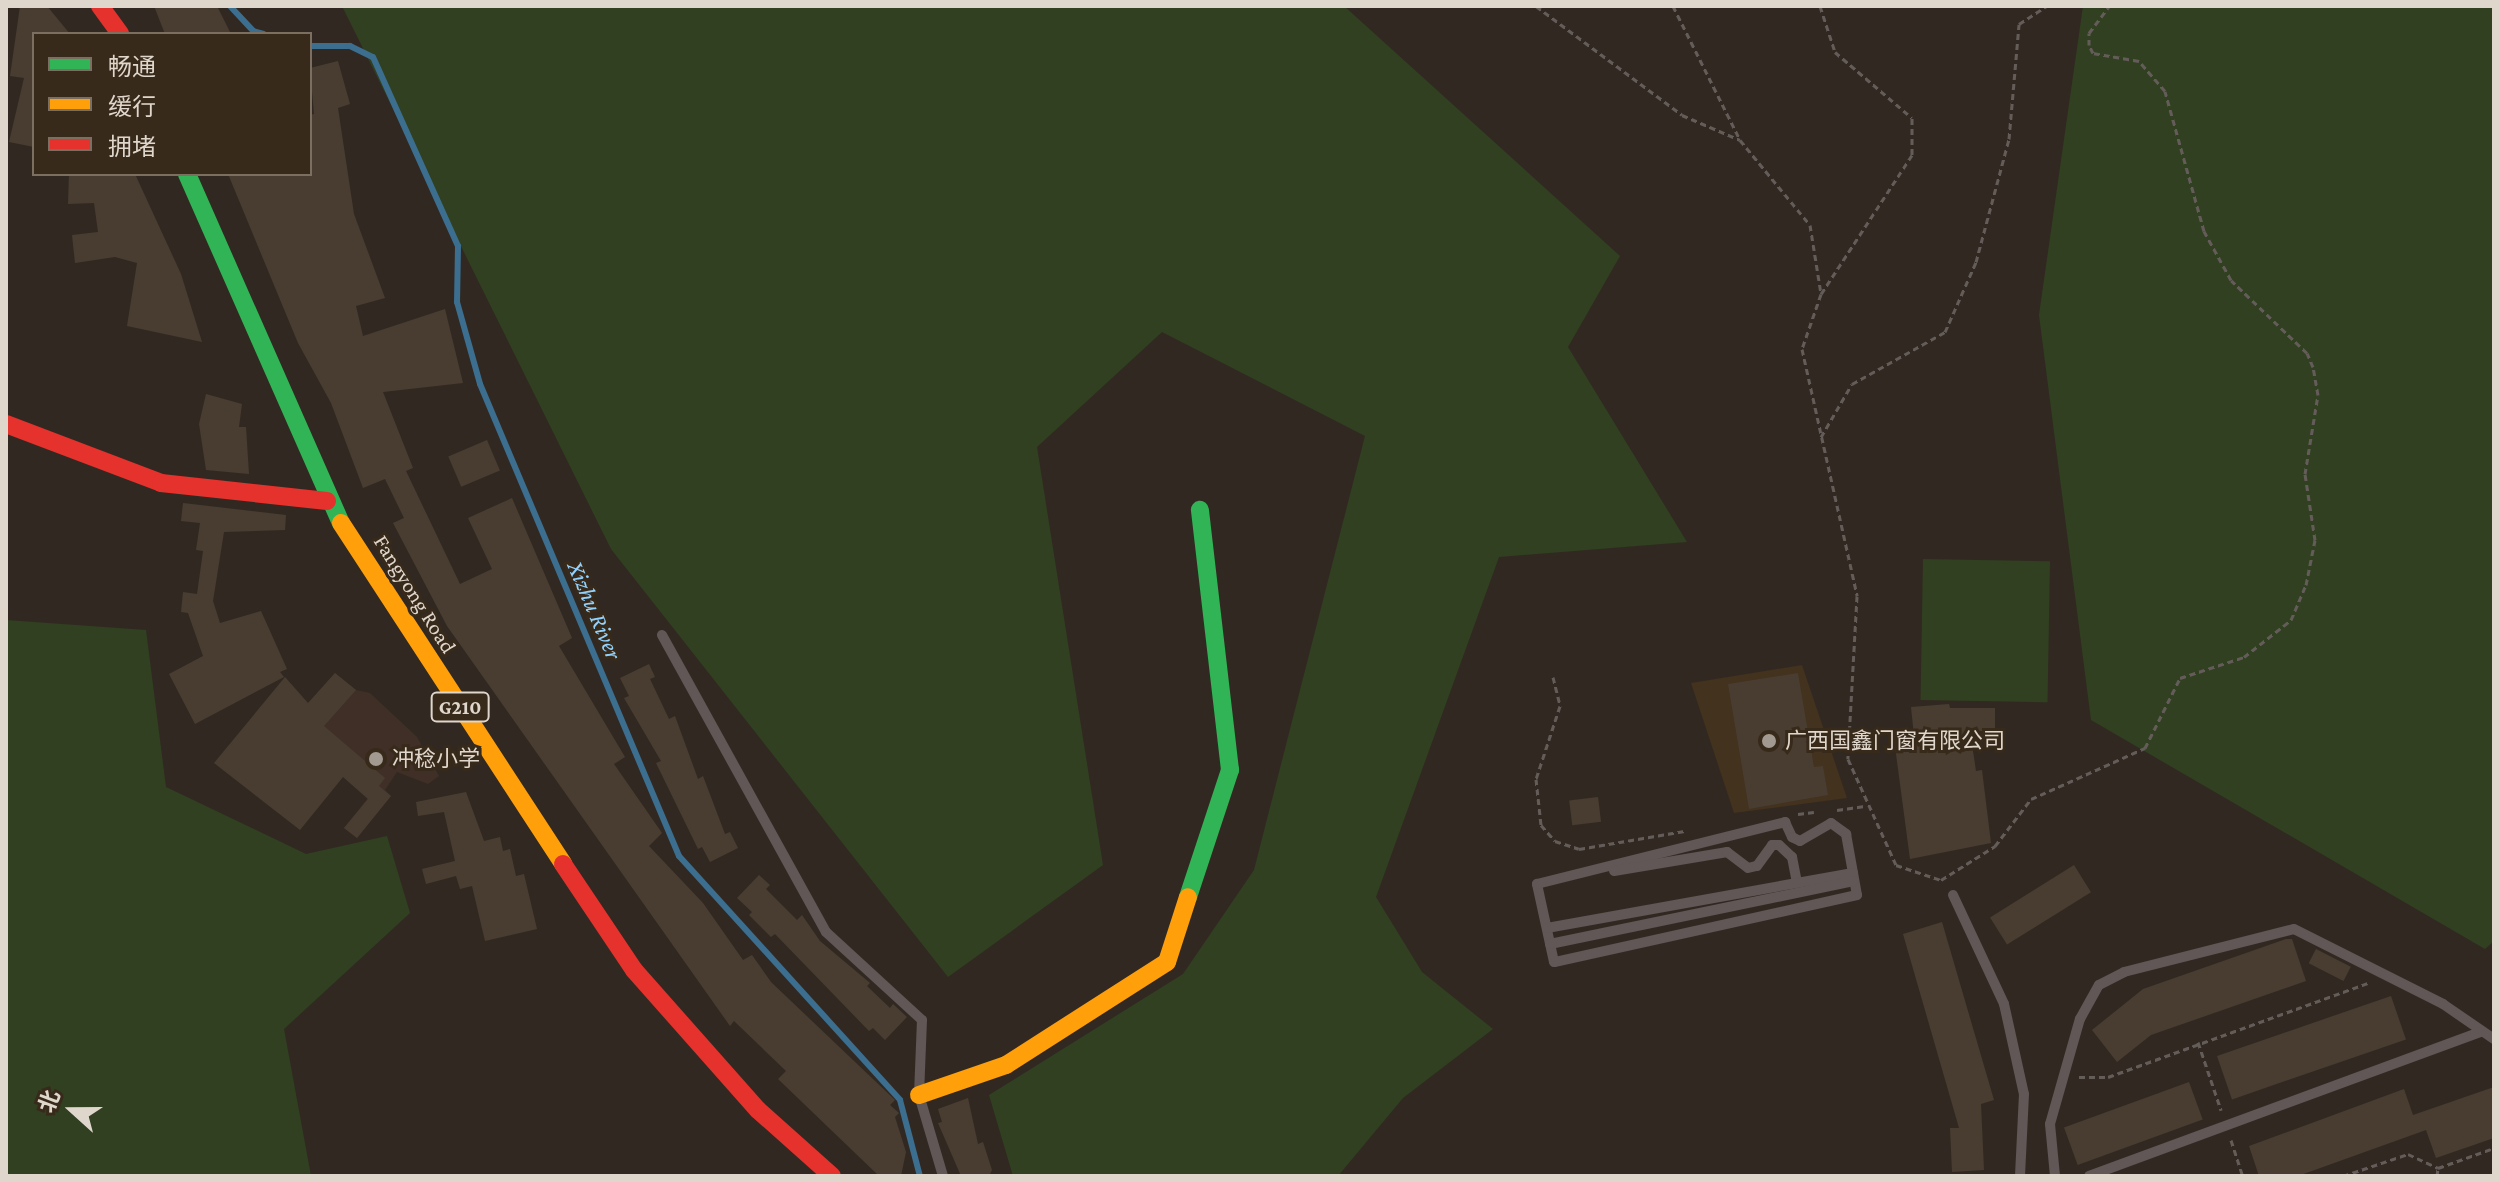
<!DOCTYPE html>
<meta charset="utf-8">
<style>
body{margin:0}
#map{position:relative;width:2500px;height:1182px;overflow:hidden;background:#312921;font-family:"Crimson Pro","Noto Sans SC",serif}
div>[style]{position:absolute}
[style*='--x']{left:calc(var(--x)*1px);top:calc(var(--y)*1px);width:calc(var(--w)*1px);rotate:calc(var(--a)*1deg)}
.built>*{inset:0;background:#42321e}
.education>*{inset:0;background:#402f27}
.green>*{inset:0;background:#314021;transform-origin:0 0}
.stream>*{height:6px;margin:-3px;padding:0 3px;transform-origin:3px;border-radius:3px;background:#3c6e8f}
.building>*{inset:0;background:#493d31;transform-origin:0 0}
.path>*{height:3px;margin-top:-1.5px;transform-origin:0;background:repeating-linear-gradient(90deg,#645c59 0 6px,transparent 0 10px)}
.lane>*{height:10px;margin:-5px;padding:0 5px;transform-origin:5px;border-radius:5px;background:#615756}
.fast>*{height:18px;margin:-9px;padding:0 9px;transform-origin:9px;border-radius:9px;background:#30b455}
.slow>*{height:18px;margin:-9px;padding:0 9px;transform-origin:9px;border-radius:9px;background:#ff9f0a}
.jam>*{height:18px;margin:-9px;padding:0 9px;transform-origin:9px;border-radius:9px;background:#e5322d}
.dots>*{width:22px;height:22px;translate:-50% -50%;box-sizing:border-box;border:4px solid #382a1a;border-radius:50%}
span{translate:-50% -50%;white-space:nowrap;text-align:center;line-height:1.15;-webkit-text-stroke:6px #382a1a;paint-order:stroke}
.shield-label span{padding:2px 6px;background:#382a1a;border:2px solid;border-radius:6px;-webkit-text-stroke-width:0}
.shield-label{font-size:20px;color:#dfd6cc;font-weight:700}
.street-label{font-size:22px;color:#dfd6cc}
.poi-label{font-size:22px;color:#dfd6cc}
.left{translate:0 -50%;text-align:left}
.water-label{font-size:24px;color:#92d2fe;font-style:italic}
.frame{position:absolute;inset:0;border:8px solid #dfd6cc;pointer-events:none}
.legend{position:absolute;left:32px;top:32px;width:280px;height:144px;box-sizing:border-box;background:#382a1a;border:2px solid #7b6f61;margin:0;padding:10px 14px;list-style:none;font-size:24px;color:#dfd6cc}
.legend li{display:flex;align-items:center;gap:16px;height:40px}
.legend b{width:40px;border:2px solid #7b6f61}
.north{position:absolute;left:32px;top:1070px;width:80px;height:80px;-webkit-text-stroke:6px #382a1a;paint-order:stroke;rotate:291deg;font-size:22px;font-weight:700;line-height:32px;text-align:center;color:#dfd6cc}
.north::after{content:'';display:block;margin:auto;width:28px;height:36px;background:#dfd6cc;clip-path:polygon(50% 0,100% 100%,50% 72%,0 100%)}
</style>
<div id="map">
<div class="built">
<i style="clip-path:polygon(1802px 665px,1847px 798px,1734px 813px,1691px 683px)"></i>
</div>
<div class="education">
<i style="clip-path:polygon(335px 673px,356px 690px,370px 693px,417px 737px,439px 776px,428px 784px,397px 772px,385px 790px,391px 796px,357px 838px,344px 828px,368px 798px,286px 729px)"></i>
</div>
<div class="green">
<i style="clip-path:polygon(342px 6px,1344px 6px,1620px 256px,1568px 347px,1687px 542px,1499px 557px,1376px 897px,1422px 972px,1493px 1029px,1403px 1098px,1338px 1176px,1013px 1176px,989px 1095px,1183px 974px,1254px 870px,1365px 436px,1162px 332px,1037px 447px,1103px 865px,948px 977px,611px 549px)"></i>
<i style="clip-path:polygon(2083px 6px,2494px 6px,2494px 941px,2485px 949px,2091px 720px,2039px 315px)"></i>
<i style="left:1923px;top:559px;width:127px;height:141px;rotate:1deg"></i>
<i style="clip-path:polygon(6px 620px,146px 630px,166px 787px,306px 854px,387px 836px,410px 913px,284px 1029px,311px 1176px,6px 1176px)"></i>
</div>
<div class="stream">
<i style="--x:230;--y:6;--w:34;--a:47"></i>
<i style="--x:253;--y:31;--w:11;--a:15"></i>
<i style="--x:310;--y:46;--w:40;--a:0"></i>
<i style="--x:350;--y:46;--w:25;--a:26"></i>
<i style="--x:373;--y:57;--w:207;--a:65.8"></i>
<i style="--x:458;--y:246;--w:56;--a:91"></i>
<i style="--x:457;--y:302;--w:85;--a:74.3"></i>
<i style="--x:480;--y:384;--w:512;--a:67.14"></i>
<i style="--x:679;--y:856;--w:329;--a:47.8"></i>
<i style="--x:900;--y:1100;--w:79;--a:75.3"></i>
</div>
<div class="building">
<i style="clip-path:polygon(20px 6px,47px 6px,70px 34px,34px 34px,34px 147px,9px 142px,24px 78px,10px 76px)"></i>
<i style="clip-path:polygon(154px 6px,217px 6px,231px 34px,165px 34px)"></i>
<i style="clip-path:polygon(338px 61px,350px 104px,338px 108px,354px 214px,385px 298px,356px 306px,363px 336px,445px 309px,463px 383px,383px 392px,413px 468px,406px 471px,460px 584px,492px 569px,468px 518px,512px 498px,572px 638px,559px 646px,625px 757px,614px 764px,662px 833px,649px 846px,703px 903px,743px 960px,752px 955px,771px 982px,895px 1100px,890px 1105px,899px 1113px,895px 1117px,906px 1152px,901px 1176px,879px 1176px,778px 1079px,786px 1071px,734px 1021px,730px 1026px,447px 626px,393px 523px,404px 518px,385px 479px,363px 488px,331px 403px,298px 343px,228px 174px,310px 174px,310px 115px,314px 114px,310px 68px)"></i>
<i style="clip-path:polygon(69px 174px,135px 174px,181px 274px,202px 342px,127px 326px,137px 263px,115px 257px,75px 263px,72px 235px,98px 232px,94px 203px,68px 204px)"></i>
<i style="clip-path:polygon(206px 394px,242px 404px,239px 427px,246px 427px,249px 474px,206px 470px,199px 424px)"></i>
<i style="left:487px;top:440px;width:33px;height:42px;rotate:67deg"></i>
<i style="clip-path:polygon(183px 503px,286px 515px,285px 530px,224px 532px,213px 601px,220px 623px,261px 611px,287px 669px,280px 672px,284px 677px,195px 724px,169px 674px,203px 656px,188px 613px,181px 612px,183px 592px,197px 594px,203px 551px,196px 550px,200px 523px,181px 521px)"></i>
<i style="clip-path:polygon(649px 664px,655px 677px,650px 679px,669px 719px,675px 716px,698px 779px,703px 776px,725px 834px,730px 832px,738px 848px,710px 862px,702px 847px,698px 849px,656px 763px,661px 761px,624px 698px,629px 696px,620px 678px)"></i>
<i style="clip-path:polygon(335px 673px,356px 690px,324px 726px,385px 778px,379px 786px,391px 796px,357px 838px,344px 828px,368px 799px,343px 777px,300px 830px,214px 763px,285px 677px,308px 703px)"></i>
<i style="clip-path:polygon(1798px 673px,1814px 767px,1823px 766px,1828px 795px,1749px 809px,1728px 684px)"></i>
<i style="clip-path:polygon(1949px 704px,1950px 708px,1995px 708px,1995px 731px,1970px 731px,1976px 771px,1982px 770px,1991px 843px,1910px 859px,1894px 739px,1914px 736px,1911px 707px)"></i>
<i style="clip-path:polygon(466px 792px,484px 841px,500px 837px,503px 851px,510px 849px,516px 876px,524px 874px,537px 929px,485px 941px,472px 886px,460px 889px,456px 876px,426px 884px,422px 869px,455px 861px,444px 812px,418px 816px,416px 802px)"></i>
<i style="left:1598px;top:797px;width:25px;height:29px;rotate:83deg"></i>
<i style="left:2074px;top:865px;width:32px;height:99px;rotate:58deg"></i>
<i style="clip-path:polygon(759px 875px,770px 885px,766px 889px,797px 920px,802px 915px,820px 941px,870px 983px,867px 986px,890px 1008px,893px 1004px,907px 1017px,885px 1040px,873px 1028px,869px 1031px,775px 934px,771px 937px,749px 915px,752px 912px,737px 898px)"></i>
<i style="clip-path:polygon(1942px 922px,1994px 1100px,1981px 1104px,1984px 1170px,1952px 1172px,1950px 1128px,1959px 1128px,1903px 934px)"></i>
<i style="clip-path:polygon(2286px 939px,2292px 939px,2306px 981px,2151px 1035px,2117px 1062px,2092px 1030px,2143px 989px)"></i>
<i style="left:2316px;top:949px;width:39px;height:16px;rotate:27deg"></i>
<i style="left:2391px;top:996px;width:46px;height:184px;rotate:71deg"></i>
<i style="left:2189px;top:1082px;width:40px;height:133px;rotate:70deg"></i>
<i style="clip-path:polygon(2494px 1087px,2494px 1138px,2436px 1158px,2426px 1130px,2298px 1176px,2259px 1176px,2249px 1146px,2404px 1089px,2413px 1115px)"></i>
<i style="clip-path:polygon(968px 1098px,978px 1144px,983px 1142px,992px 1170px,989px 1176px,961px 1176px,938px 1123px,942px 1122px,938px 1109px)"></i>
</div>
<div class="path">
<i style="--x:1536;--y:6;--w:182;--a:36.7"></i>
<i style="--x:1682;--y:115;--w:63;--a:23.3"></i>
<i style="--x:1673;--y:6;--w:150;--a:63.4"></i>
<i style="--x:1740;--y:140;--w:110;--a:50.5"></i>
<i style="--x:1810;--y:225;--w:70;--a:80.9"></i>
<i style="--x:1820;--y:6;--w:48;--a:71.9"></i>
<i style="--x:1835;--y:52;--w:101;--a:40.6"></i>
<i style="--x:1912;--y:118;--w:37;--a:90"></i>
<i style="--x:1912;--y:155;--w:166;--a:123.2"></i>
<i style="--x:1821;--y:294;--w:58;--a:109.1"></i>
<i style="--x:1802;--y:349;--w:253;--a:77.4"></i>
<i style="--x:1857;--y:596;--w:163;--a:93.2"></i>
<i style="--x:1848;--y:759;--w:116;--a:65.6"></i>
<i style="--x:1896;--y:865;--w:47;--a:18.4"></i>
<i style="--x:1821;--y:437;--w:61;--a:-59.7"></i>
<i style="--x:1852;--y:384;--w:107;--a:-29.2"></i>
<i style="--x:1945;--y:332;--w:77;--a:-66.1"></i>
<i style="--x:1976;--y:262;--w:127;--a:-75"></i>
<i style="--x:2009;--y:139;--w:115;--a:-85"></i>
<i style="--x:2019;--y:24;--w:33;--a:-33"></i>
<i style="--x:1553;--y:677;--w:30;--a:76"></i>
<i style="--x:1560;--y:706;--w:77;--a:108.2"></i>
<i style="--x:1536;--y:779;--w:46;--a:83.8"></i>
<i style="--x:1541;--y:825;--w:21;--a:49"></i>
<i style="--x:1555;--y:841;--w:25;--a:18"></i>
<i style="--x:1579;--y:849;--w:107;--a:-9.7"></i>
<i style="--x:1837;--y:810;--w:28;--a:-8"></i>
<i style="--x:1798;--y:814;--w:16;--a:-7"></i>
<i style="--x:1941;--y:880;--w:64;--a:-32.2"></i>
<i style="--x:1995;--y:846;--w:59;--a:-52.5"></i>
<i style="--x:2031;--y:799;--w:125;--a:-24.1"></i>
<i style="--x:2145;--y:748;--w:78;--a:-63.4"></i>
<i style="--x:2180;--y:678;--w:67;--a:-18.2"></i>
<i style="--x:2244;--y:657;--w:60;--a:-38.2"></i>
<i style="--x:2291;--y:620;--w:38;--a:-67"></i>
<i style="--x:2306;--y:585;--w:46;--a:-78.7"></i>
<i style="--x:2315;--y:540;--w:67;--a:-98.6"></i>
<i style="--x:2305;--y:474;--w:80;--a:-80.7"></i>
<i style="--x:2318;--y:395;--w:28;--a:-100"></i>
<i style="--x:2313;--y:367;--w:15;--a:-113"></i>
<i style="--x:2307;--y:353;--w:105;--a:-136.2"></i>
<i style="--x:2231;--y:280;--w:56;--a:-118.9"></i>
<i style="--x:2204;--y:231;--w:145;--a:-105.6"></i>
<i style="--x:2165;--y:91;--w:40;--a:-131"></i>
<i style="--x:2139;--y:61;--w:47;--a:-170.1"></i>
<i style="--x:2093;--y:53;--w:9;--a:-117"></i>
<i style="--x:2089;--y:45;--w:12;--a:-90"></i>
<i style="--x:2089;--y:33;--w:34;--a:-53"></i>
<i style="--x:2198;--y:1042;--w:72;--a:71.3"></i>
<i style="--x:2079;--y:1077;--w:29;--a:0"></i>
<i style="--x:2108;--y:1077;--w:276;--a:-19.9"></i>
<i style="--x:2231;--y:1140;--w:38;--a:72"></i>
<i style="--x:2343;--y:1176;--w:69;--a:-18.7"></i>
<i style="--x:2408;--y:1154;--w:33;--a:25"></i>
<i style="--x:2438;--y:1168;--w:59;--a:-19.7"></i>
<i style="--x:2437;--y:1176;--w:8;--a:-83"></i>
</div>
<div class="lane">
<i style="--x:662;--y:635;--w:339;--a:61.1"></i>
<i style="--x:826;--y:932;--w:130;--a:42.5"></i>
<i style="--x:922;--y:1020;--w:75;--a:92.3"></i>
<i style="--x:919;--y:1095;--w:84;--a:73.5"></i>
<i style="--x:1785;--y:822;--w:17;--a:65"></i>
<i style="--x:1792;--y:837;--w:9;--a:27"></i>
<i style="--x:1800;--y:841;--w:36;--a:-30"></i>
<i style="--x:1831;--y:823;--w:19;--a:36"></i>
<i style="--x:1846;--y:834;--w:62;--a:79.8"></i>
<i style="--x:1857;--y:895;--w:310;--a:167.5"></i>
<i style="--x:1554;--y:962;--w:80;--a:-102.3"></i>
<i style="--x:1537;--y:884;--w:256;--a:-14"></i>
<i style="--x:1614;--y:871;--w:115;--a:-9.5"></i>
<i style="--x:1727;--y:852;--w:26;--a:37"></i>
<i style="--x:1748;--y:868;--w:9;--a:-13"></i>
<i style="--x:1757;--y:866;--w:26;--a:-54"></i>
<i style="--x:1772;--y:845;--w:7;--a:0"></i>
<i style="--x:1779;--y:845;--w:18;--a:43"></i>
<i style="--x:1792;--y:857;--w:26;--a:79"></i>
<i style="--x:1953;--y:895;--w:120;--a:64.9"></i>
<i style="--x:2004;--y:1004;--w:92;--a:77.5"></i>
<i style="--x:2024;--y:1094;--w:82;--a:92.8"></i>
<i style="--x:1547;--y:928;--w:311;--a:-10.2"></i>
<i style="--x:1550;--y:944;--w:310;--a:-11.7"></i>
<i style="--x:2055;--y:1176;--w:52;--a:-95.5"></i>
<i style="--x:2050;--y:1124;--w:109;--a:-74.1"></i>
<i style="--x:2080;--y:1019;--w:39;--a:-61"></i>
<i style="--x:2099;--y:985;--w:28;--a:-27"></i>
<i style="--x:2124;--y:972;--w:175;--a:-14.2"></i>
<i style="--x:2294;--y:929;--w:167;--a:26.7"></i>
<i style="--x:2443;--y:1004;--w:62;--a:34.5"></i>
<i style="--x:2089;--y:1176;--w:417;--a:-20.2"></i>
</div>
<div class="fast">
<i style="--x:187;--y:174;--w:381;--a:66.2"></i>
<i style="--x:1188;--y:897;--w:134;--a:-71.7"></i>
<i style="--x:1230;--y:770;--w:262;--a:-96.6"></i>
</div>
<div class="slow">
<i style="--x:341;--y:523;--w:407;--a:56.9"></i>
<i style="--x:919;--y:1095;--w:92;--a:-19"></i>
<i style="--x:1006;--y:1065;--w:191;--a:-32.6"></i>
<i style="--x:1167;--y:962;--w:68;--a:-72.1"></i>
</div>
<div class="jam">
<i style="--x:100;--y:6;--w:34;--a:54"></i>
<i style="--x:6;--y:424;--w:166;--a:20.8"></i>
<i style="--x:161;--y:483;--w:167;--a:6.2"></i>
<i style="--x:563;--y:864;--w:128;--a:56.2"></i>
<i style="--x:634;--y:970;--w:187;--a:48.5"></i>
<i style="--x:758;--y:1110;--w:99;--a:41.7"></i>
</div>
<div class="dots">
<i style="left:1769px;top:741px;background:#a29990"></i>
<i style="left:376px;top:759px;background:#a29990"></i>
</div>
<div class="shield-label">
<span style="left:460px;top:707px">G210</span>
</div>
<div class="street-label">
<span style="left:415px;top:594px;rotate:58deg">Fangyong Road</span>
</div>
<div class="poi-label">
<span class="left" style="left:1785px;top:741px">广西国鑫门窗有限公司</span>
<span class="left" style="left:392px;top:759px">冲稔小学</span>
</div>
<div class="water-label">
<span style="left:595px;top:610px;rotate:67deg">Xizhu River</span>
</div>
<div class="frame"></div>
<ul class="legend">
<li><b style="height:10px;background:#30b455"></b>畅通</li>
<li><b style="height:10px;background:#ff9f0a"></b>缓行</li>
<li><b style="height:10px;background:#e5322d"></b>拥堵</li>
</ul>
<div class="north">北</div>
</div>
